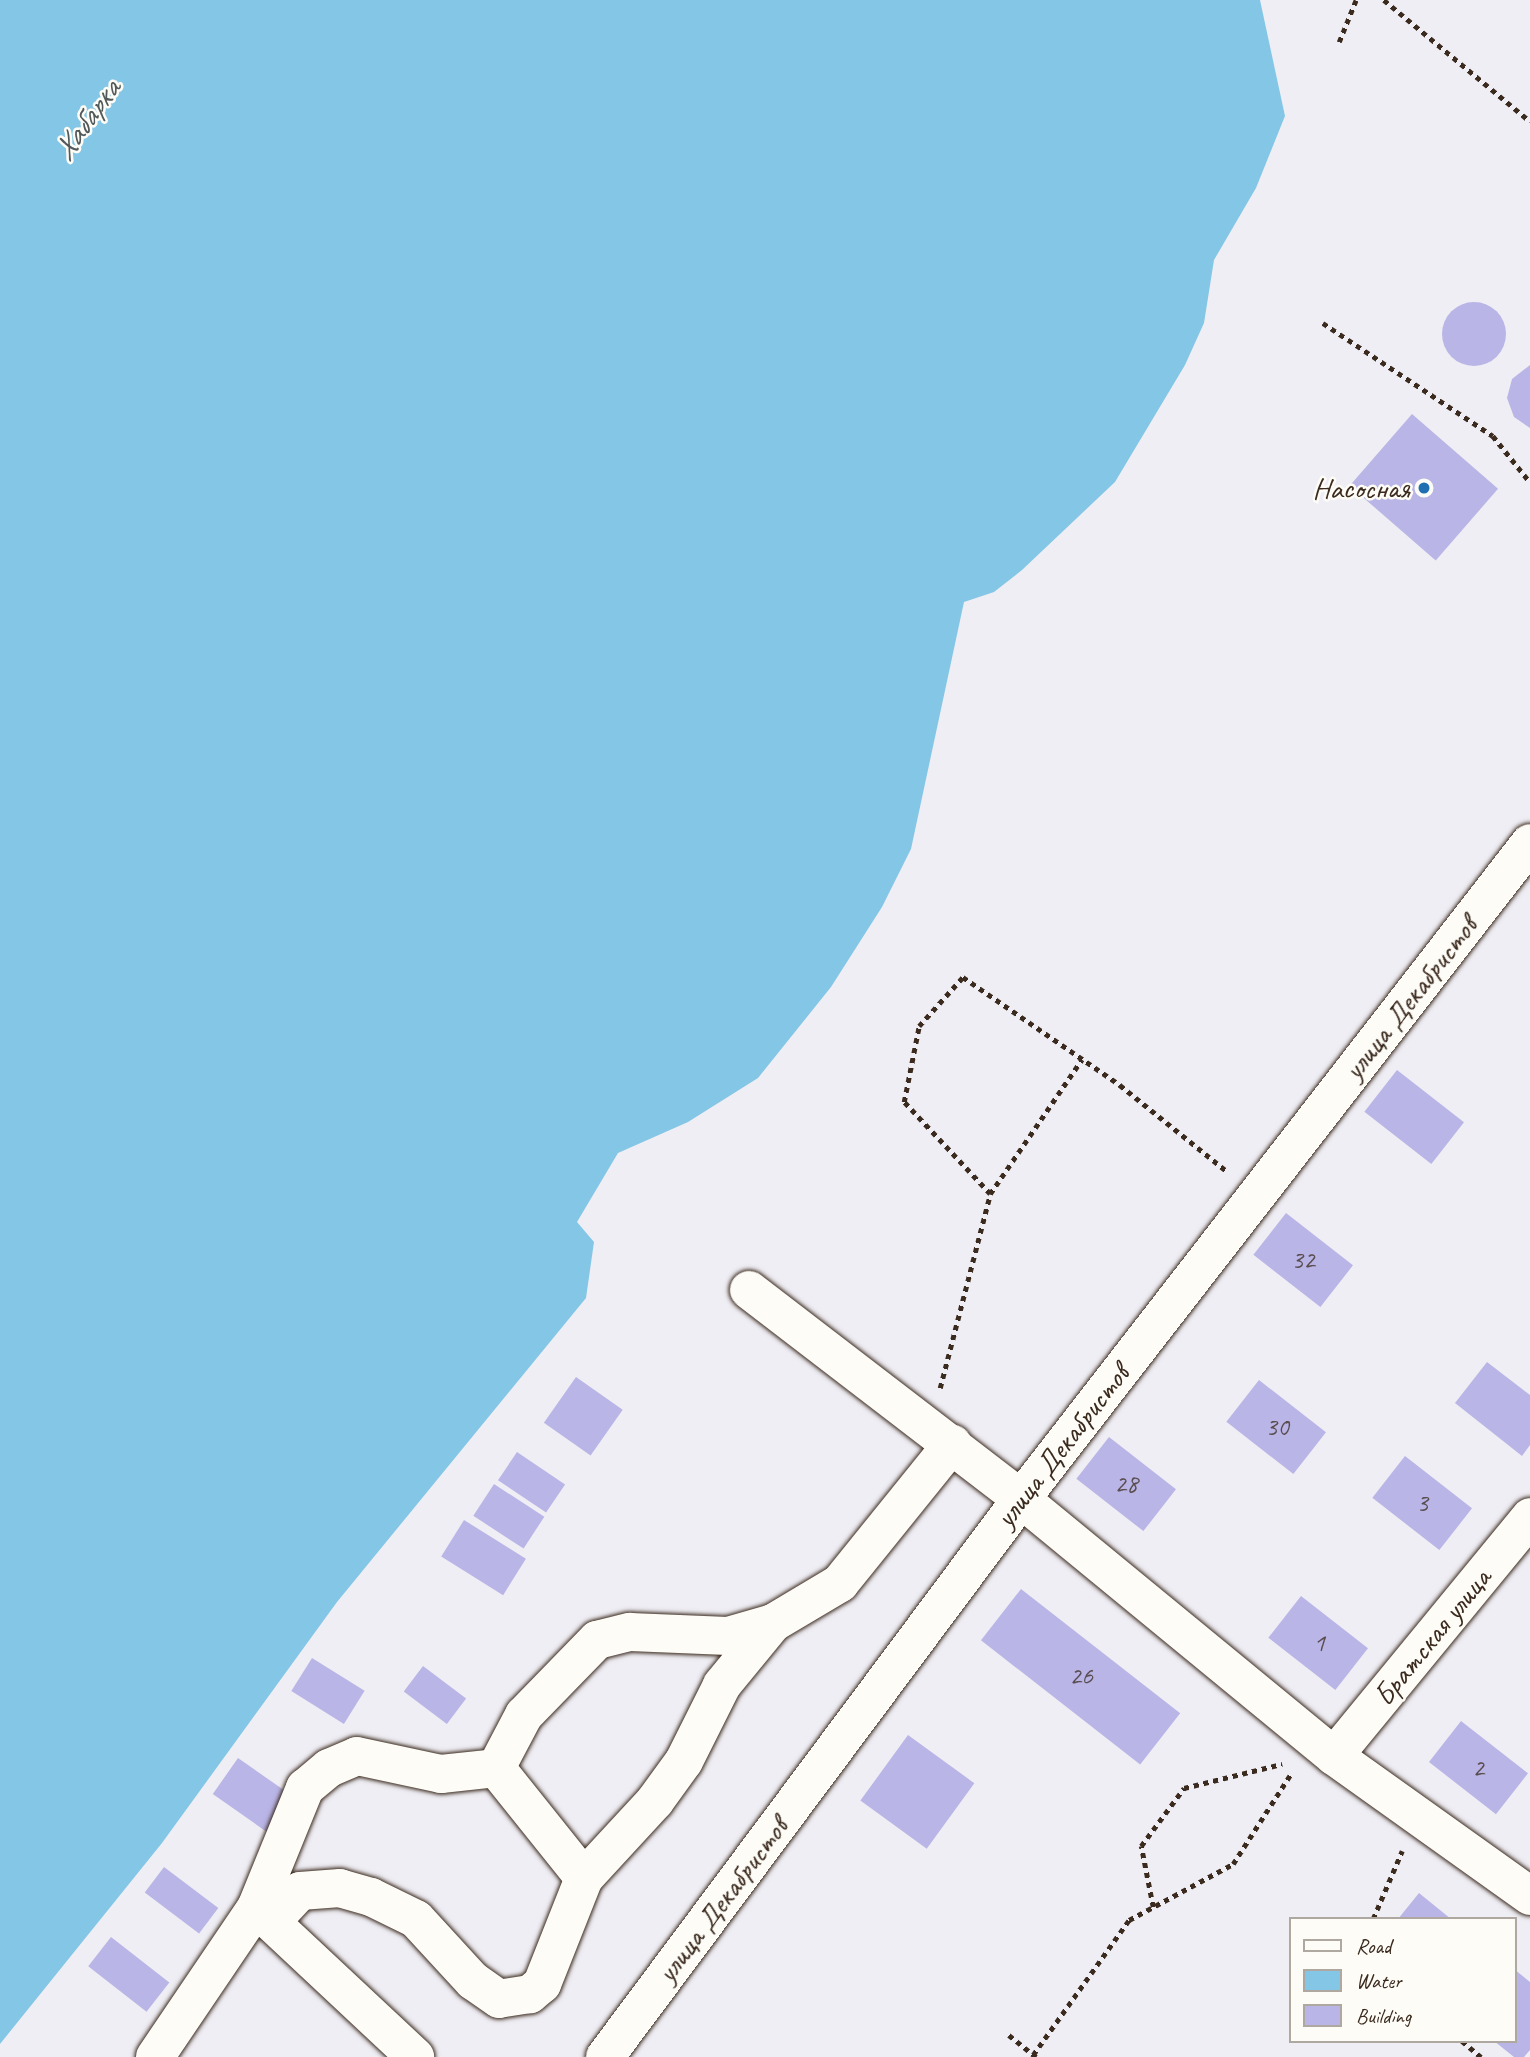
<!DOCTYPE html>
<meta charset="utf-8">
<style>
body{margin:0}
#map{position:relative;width:1530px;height:2057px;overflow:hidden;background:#efeef4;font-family:Caveat,sans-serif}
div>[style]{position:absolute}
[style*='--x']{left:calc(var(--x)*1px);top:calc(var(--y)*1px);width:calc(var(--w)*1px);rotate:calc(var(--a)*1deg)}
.water>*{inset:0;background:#84c6e5}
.building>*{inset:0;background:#b9b5e6;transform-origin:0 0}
.round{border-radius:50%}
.path>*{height:4.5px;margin-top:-2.25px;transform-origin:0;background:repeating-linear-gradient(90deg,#3b2a1e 0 5px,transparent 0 10px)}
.roads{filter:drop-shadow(0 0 2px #3b2a1e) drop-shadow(0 0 2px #3b2a1e)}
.minor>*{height:38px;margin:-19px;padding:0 19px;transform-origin:19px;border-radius:19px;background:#fdfcf7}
.dots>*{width:19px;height:19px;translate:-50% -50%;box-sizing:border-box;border:4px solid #fdfcf7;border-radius:50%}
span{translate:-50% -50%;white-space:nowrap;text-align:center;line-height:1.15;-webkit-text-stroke:5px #fdfcf7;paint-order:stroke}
.number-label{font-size:26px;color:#5a4d50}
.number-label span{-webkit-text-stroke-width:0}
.poi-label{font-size:30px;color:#3b2a1e}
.right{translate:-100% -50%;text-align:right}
.street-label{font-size:30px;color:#3b2a1e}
.water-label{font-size:32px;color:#51595a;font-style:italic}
.legend{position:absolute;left:1289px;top:1917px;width:228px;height:126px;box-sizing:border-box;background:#fdfcf7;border:2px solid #afa8a0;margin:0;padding:9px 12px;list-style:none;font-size:21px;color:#3b2a1e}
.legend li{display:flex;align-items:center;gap:14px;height:35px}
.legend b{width:35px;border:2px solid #afa8a0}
</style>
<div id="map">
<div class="water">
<i style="clip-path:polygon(0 0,1260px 0,1285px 116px,1256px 188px,1214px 260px,1204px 323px,1185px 365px,1115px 482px,1022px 570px,994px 592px,964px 602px,911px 849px,882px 907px,831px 987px,758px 1078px,688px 1122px,618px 1153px,577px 1222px,594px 1242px,586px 1298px,337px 1602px,162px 1843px,0 2044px)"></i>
</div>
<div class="building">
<i class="round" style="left:1442px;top:302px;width:64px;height:64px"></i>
<i style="clip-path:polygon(1530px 365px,1530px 428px,1514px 417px,1507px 398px,1512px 379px)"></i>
<i style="left:1412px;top:414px;width:114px;height:95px;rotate:41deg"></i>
<i style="left:1397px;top:1070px;width:85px;height:53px;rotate:38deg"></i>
<i style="left:1286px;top:1213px;width:85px;height:53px;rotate:38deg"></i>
<i style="clip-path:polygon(1487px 1362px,1530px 1395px,1530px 1445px,1522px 1456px,1455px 1403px)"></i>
<i style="left:576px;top:1377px;width:57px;height:56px;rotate:35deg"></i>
<i style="left:1259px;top:1380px;width:85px;height:53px;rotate:38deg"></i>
<i style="left:1109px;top:1437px;width:85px;height:53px;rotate:38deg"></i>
<i style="left:517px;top:1452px;width:58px;height:34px;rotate:34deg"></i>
<i style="left:1405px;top:1456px;width:85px;height:53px;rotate:38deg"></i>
<i style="left:494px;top:1484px;width:60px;height:38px;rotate:33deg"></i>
<i style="left:464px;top:1520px;width:73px;height:43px;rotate:32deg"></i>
<i style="left:1021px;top:1589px;width:202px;height:65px;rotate:38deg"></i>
<i style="left:1301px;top:1596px;width:85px;height:53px;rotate:38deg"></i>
<i style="left:312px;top:1658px;width:62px;height:39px;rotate:32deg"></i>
<i style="left:423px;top:1666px;width:54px;height:32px;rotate:37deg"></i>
<i style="left:1461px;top:1721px;width:85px;height:52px;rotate:38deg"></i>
<i style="left:908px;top:1735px;width:82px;height:81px;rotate:36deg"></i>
<i style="left:238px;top:1758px;width:66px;height:44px;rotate:35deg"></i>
<i style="left:164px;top:1867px;width:68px;height:32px;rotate:37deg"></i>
<i style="clip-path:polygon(1419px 1893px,1451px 1919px,1398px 1919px)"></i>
<i style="left:111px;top:1937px;width:74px;height:37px;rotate:38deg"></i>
<i style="clip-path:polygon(1514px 1969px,1530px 1982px,1530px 2050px,1524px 2057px,1514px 2057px,1494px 2041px,1514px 2041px)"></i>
</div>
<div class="path">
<i style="--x:1384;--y:0;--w:190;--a:39.7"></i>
<i style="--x:1339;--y:42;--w:45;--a:-68"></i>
<i style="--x:1323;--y:323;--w:204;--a:33.6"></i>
<i style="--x:1493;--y:436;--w:59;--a:51.2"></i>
<i style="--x:990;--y:1194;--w:163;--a:-55.7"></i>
<i style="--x:940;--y:1388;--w:200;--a:-75.5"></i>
<i style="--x:990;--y:1194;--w:126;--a:-133.1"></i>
<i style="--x:904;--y:1102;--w:77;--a:-78.8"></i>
<i style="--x:919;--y:1026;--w:66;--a:-48.1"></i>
<i style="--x:963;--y:977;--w:191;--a:34.5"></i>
<i style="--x:1120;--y:1085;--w:139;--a:38.9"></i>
<i style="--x:1153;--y:1907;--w:62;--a:-101.1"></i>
<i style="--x:1141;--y:1846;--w:72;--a:-53.4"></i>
<i style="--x:1184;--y:1788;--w:101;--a:-13.8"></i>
<i style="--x:1373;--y:1919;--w:74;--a:-66.9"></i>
<i style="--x:1009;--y:2035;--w:35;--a:39"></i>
<i style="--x:1462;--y:2041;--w:25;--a:40"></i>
<i style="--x:1033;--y:2055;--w:166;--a:-54.6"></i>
<i style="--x:1129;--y:1920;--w:118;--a:-28.3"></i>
<i style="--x:1233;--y:1864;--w:109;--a:-57.3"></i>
</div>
<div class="roads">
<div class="minor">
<i style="--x:749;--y:1290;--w:343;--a:37.5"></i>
<i style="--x:1021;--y:1499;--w:405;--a:39.4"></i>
<i style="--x:1334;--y:1756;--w:241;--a:35.5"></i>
<i style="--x:1334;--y:1756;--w:309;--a:-50.6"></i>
<i style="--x:496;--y:1768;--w:60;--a:-62.2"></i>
<i style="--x:524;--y:1715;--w:105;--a:-45.8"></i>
<i style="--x:597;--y:1640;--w:34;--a:-14"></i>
<i style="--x:630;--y:1632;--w:98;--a:2.3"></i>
<i style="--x:728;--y:1636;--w:47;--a:-16.1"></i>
<i style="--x:773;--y:1623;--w:78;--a:-30.8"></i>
<i style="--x:840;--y:1583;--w:179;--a:-51.1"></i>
<i style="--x:584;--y:1878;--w:105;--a:-47.3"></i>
<i style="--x:655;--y:1801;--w:49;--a:-54.1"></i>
<i style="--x:684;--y:1761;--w:85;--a:-63.4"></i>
<i style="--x:722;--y:1685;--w:80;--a:-50.6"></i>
<i style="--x:256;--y:1908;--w:130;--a:-67.8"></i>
<i style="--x:305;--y:1788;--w:31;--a:-40"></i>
<i style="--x:329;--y:1768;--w:30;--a:-23"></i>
<i style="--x:357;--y:1756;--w:86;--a:12.1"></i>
<i style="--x:441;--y:1774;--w:55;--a:-6.2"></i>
<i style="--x:496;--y:1768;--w:141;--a:51.3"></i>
<i style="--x:584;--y:1878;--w:114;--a:111.6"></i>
<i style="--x:542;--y:1984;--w:16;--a:140"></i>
<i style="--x:530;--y:1994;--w:31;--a:171"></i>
<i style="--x:499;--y:1999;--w:32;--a:-145"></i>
<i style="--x:473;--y:1981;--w:84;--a:-132.6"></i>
<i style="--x:416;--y:1919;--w:50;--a:-153.9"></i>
<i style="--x:371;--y:1897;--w:32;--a:-164"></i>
<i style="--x:340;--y:1888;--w:40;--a:175.7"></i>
<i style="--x:300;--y:1891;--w:42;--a:133.1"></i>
<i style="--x:155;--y:2057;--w:180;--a:-55.9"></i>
<i style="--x:256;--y:1908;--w:218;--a:43.1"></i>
<i style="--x:605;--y:2057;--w:696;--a:-53.29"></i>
<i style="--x:1021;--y:1499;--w:830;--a:-52.19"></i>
</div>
</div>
<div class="dots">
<i style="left:1424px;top:488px;background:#1f6fb2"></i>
</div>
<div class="number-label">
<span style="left:1303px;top:1260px">32</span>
<span style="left:1277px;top:1427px">30</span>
<span style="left:1126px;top:1484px">28</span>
<span style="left:1422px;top:1503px">3</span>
<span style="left:1319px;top:1643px">1</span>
<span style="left:1081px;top:1676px">26</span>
<span style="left:1478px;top:1768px">2</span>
</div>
<div class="poi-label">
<span class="right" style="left:1410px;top:488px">Насосная</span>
</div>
<div class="street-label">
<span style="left:1410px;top:998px;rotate:-52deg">улица Декабристов</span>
<span style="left:1062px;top:1446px;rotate:-52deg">улица Декабристов</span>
<span style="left:1432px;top:1637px;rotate:-51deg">Братская улица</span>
<span style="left:722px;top:1900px;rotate:-53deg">улица Декабристов</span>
</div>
<div class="water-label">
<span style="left:87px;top:120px;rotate:-54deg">Хабарка</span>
</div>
<ul class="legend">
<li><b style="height:9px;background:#fdfcf7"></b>Road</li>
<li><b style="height:19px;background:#84c6e5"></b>Water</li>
<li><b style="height:19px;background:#b9b5e6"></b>Building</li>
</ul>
</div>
